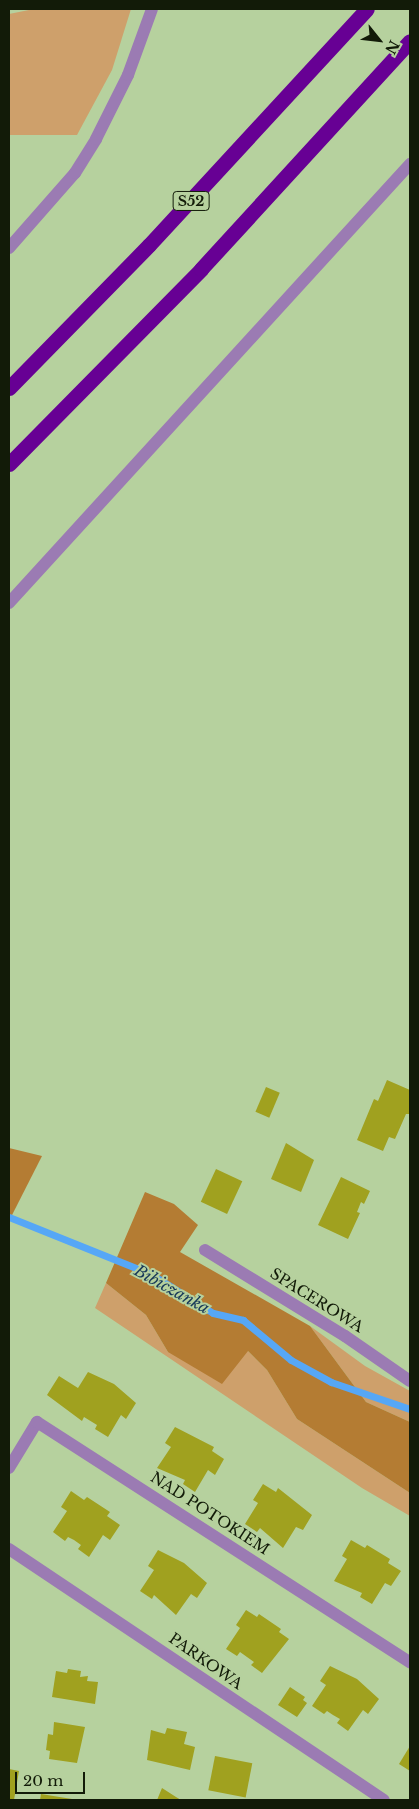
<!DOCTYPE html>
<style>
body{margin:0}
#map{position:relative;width:419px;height:1809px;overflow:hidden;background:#b6d19e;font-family:"Libre Baskerville",serif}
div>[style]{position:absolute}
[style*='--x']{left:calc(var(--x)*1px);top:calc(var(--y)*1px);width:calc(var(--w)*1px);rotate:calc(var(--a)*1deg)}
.green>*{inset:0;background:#cea06b}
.forest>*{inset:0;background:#b47c33}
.stream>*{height:7px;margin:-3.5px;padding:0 3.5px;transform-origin:3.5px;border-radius:3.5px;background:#56a7f6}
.building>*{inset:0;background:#a0a11f;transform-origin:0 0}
.minor>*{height:12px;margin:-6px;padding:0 6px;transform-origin:6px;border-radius:6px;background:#9b7bb3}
.highway>*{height:15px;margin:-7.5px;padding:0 7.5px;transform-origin:7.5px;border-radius:7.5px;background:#670094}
span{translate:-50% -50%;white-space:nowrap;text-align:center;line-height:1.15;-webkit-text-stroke:4px #b6d19e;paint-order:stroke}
.shield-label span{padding:1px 4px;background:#b6d19e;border:1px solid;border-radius:4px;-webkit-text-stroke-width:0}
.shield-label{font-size:14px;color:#121b08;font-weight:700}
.street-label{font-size:15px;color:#121b08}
.water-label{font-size:16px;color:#183959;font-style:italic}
.frame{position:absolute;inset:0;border:10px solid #121b08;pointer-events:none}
.north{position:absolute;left:354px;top:15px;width:50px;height:50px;-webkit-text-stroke:4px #b6d19e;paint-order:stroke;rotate:119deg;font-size:14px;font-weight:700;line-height:20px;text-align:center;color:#121b08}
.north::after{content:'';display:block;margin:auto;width:18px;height:22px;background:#121b08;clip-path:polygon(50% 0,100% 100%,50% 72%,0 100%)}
.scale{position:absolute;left:15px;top:1772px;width:70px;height:22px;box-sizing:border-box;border:2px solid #121b08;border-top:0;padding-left:6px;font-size:15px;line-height:18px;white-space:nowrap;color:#121b08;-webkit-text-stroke:4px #b6d19e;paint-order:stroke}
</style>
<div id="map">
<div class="green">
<i style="clip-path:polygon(34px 9px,131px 9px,112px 70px,77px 135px,9px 135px,9px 14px)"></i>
<i style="clip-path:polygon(106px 1283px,146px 1315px,168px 1352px,248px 1351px,267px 1370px,297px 1419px,410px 1493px,410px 1516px,362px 1488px,95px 1308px)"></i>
<i style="clip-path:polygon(310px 1326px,365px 1366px,410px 1391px,410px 1422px,366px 1402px)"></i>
</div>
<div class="forest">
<i style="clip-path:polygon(9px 1148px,42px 1156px,9px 1221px)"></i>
<i style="clip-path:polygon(145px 1192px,174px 1204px,198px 1225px,180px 1252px,310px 1326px,366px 1402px,410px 1422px,410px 1493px,297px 1419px,267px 1370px,248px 1351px,222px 1384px,168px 1352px,146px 1315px,106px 1283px)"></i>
</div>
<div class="stream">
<i style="--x:9;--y:1217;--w:153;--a:21.9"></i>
<i style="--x:151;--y:1274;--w:73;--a:32.2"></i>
<i style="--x:213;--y:1313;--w:31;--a:13"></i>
<i style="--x:243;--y:1320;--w:62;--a:39.8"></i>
<i style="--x:291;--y:1360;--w:46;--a:28.8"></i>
<i style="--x:331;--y:1382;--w:83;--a:18.9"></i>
</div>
<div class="building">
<i style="clip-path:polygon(387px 1080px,410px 1090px,410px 1114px,406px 1114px,395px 1139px,389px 1137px,383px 1151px,357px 1140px,374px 1099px,378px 1101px)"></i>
<i style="left:266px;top:1087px;width:15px;height:27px;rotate:23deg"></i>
<i style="clip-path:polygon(286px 1143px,314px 1160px,301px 1192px,271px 1179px)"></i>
<i style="left:216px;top:1169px;width:29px;height:36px;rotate:25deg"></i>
<i style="clip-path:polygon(341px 1177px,370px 1191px,364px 1204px,361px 1202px,357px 1212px,360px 1213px,348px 1239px,318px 1225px)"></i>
<i style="clip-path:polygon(88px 1372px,114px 1384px,136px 1403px,126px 1419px,121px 1415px,108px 1437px,95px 1429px,97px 1425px,84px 1417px,82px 1421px,47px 1395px,59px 1376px,78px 1388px)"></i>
<i style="clip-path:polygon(175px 1427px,214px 1447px,212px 1451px,224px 1459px,215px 1475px,208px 1470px,195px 1492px,183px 1484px,185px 1480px,157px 1468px,171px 1447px,165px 1443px)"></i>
<i style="clip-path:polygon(263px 1484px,276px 1492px,278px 1488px,312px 1515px,303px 1530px,296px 1527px,283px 1548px,260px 1528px,257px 1532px,245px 1524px,258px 1503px,253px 1500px)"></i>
<i style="clip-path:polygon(71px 1491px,84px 1500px,87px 1497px,110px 1512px,107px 1516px,120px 1525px,110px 1540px,103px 1535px,89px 1557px,78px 1549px,81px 1545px,74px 1540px,68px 1537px,65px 1541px,53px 1532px,67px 1511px,61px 1507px)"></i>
<i style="clip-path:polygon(351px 1540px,365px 1548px,367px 1545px,390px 1559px,388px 1563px,401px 1571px,391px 1586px,385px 1583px,372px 1604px,360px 1597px,362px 1593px,334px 1581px,347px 1559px,342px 1556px)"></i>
<i style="clip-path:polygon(158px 1550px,184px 1563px,207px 1583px,197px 1598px,191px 1594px,176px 1615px,154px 1595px,152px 1599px,140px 1591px,154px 1570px,148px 1566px)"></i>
<i style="clip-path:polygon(246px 1610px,257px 1617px,259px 1614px,281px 1629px,279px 1632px,289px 1639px,262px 1673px,251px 1665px,254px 1662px,240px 1652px,237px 1656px,226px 1649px,240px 1628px,236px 1625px)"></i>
<i style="clip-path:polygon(330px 1666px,357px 1679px,379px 1699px,368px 1714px,363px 1710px,348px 1731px,337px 1723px,340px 1719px,333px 1715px,327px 1711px,324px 1714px,312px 1706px,326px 1685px,320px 1681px)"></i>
<i style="clip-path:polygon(68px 1669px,81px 1671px,80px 1677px,88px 1676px,87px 1681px,98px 1682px,95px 1704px,52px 1697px,56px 1671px,67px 1673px)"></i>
<i style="clip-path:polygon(290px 1687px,305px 1697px,303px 1700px,307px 1703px,297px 1717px,278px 1705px)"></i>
<i style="clip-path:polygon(54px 1722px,85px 1727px,77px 1763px,49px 1759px,50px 1751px,46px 1750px,48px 1734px,53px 1735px)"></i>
<i style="clip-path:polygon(167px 1728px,187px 1732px,184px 1744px,195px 1747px,190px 1770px,147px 1760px,151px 1730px,165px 1734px)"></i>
<i style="clip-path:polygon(410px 1746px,410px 1771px,399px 1764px)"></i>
<i style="left:215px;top:1756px;width:38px;height:35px;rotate:11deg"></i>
<i style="clip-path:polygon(9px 1769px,19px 1771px,14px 1800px,9px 1800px)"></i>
<i style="clip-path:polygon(162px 1788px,176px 1797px,181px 1800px,157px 1800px)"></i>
<i style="clip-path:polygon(41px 1794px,72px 1799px,72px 1800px,40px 1800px)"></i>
</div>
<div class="minor">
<i style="--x:9;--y:248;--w:100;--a:-48.7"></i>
<i style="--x:75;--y:173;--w:40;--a:-58"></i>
<i style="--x:96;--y:139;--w:72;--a:-63.4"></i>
<i style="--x:128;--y:75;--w:70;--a:-70"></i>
<i style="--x:9;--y:603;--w:595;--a:-47.59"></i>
<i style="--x:205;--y:1250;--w:164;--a:31.6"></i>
<i style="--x:345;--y:1336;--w:79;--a:34.7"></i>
<i style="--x:9;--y:1468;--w:54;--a:-58.7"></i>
<i style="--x:37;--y:1422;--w:444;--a:32.8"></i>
<i style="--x:9;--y:1549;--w:451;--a:33.8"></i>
</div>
<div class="highway">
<i style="--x:9;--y:388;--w:200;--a:-45.6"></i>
<i style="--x:149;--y:245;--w:321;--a:-47.3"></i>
<i style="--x:9;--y:464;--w:274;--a:-45.4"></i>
<i style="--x:201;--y:269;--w:309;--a:-47.5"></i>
</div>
<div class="shield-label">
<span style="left:191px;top:201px">S52</span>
</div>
<div class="street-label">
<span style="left:317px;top:1300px;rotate:32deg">SPACEROWA</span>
<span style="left:210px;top:1513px;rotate:33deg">NAD POTOKIEM</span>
<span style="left:206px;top:1661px;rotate:35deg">PARKOWA</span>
</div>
<div class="water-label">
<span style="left:172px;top:1289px;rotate:29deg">Bibiczanka</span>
</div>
<div class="frame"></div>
<div class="north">N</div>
<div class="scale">20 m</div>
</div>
